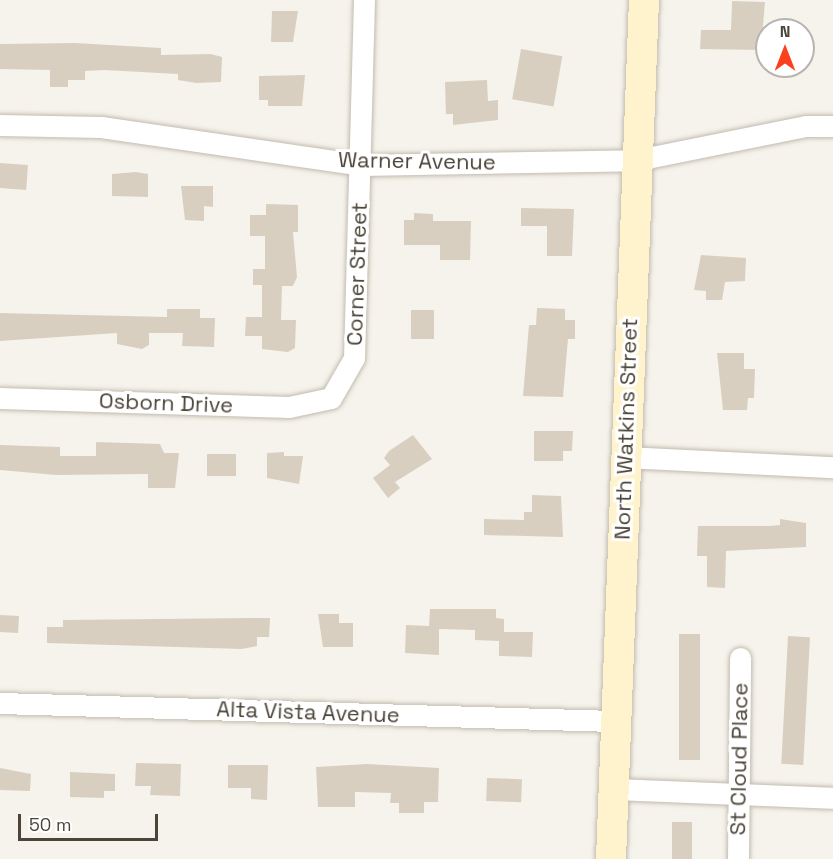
<!DOCTYPE html>
<style>
body{margin:0}
#map{position:relative;width:833px;height:859px;overflow:hidden;background:#f6f3ec;font-family:"Space Grotesk",sans-serif}
div>[style]{position:absolute}
[style*='--x']{left:calc(var(--x)*1px);top:calc(var(--y)*1px);width:calc(var(--w)*1px);rotate:calc(var(--a)*1deg)}
.building>*{inset:0;background:#d8cfc1;transform-origin:0 0}
.roads{filter:drop-shadow(0 0 2px #c2bbae) drop-shadow(0 0 2px #c2bbae)}
.minor>*{height:21px;margin:-10.5px;padding:0 10.5px;transform-origin:10.5px;border-radius:10.5px;background:#fff}
.secondary>*{height:30px;margin:-15px;padding:0 15px;transform-origin:15px;border-radius:15px;background:#fff3cd}
span{translate:-50% -50%;white-space:nowrap;text-align:center;line-height:1.15;-webkit-text-stroke:6px #fff;paint-order:stroke}
.street-label{font-size:22px;color:#4b4439}
.north{position:absolute;left:755px;top:18px;width:60px;height:60px;box-sizing:border-box;background:#fff;border:2px solid #b7b4b0;border-radius:50%;rotate:0deg;font-size:16px;font-weight:700;line-height:24px;text-align:center;color:#4b4439}
.north::after{content:'';display:block;margin:auto;width:21px;height:27px;background:#fc3f1d;clip-path:polygon(50% 0,100% 100%,50% 72%,0 100%)}
.scale{position:absolute;left:18px;top:814px;width:140px;height:27px;box-sizing:border-box;border:3px solid #4b4439;border-top:0;padding-left:8px;font-size:18px;line-height:21px;white-space:nowrap;color:#4b4439;-webkit-text-stroke:4px #fff;paint-order:stroke}
</style>
<div id="map">
<div class="building">
<i style="clip-path:polygon(732px 1px,765px 2px,761px 50px,700px 49px,701px 30px,731px 30px)"></i>
<i style="clip-path:polygon(272px 11px,298px 11px,293px 42px,271px 42px)"></i>
<i style="clip-path:polygon(0 44px,75px 43px,161px 48px,161px 55px,211px 54px,222px 57px,221px 82px,196px 83px,178px 80px,178px 74px,104px 70px,85px 71px,85px 80px,68px 80px,68px 87px,50px 87px,50px 70px,0 69px)"></i>
<i style="left:521px;top:49px;width:42px;height:51px;rotate:10deg"></i>
<i style="clip-path:polygon(305px 75px,302px 106px,268px 106px,268px 100px,259px 100px,259px 76px)"></i>
<i style="clip-path:polygon(487px 80px,488px 101px,498px 100px,498px 120px,453px 125px,453px 114px,446px 114px,445px 82px)"></i>
<i style="left:0;top:163px;width:28px;height:25px;rotate:4deg"></i>
<i style="clip-path:polygon(136px 172px,148px 174px,148px 197px,112px 196px,112px 174px)"></i>
<i style="clip-path:polygon(181px 186px,213px 186px,213px 207px,204px 206px,204px 221px,185px 220px)"></i>
<i style="clip-path:polygon(266px 204px,298px 205px,298px 232px,293px 232px,297px 277px,293px 286px,282px 286px,281px 320px,296px 320px,295px 348px,288px 352px,262px 349px,262px 336px,245px 336px,246px 317px,262px 317px,262px 285px,253px 285px,253px 269px,265px 269px,265px 236px,250px 236px,250px 215px,266px 215px)"></i>
<i style="clip-path:polygon(521px 208px,574px 209px,572px 256px,547px 256px,547px 226px,521px 226px)"></i>
<i style="clip-path:polygon(414px 213px,433px 214px,433px 221px,471px 221px,470px 260px,440px 260px,440px 245px,404px 245px,404px 220px,414px 220px)"></i>
<i style="clip-path:polygon(701px 255px,746px 258px,745px 281px,725px 282px,722px 300px,706px 300px,706px 291px,694px 290px)"></i>
<i style="clip-path:polygon(537px 308px,565px 309px,565px 320px,575px 320px,575px 339px,568px 339px,563px 397px,523px 396px,529px 325px,536px 325px)"></i>
<i style="clip-path:polygon(167px 309px,200px 309px,200px 318px,215px 318px,214px 347px,182px 346px,183px 333px,149px 333px,149px 345px,142px 349px,117px 344px,117px 333px,0 341px,0 313px,167px 317px)"></i>
<i style="left:411px;top:310px;width:23px;height:29px"></i>
<i style="clip-path:polygon(717px 353px,744px 353px,744px 369px,755px 369px,754px 398px,748px 398px,747px 410px,723px 410px)"></i>
<i style="clip-path:polygon(534px 431px,573px 431px,572px 451px,563px 451px,563px 461px,534px 461px)"></i>
<i style="clip-path:polygon(413px 435px,432px 459px,395px 482px,400px 488px,388px 498px,373px 478px,390px 465px,384px 458px,389px 451px)"></i>
<i style="clip-path:polygon(96px 442px,160px 444px,164px 453px,179px 453px,175px 488px,148px 488px,148px 474px,56px 475px,0 470px,0 445px,60px 447px,60px 456px,96px 456px)"></i>
<i style="clip-path:polygon(284px 452px,284px 456px,303px 456px,299px 484px,267px 478px,267px 453px)"></i>
<i style="left:207px;top:454px;width:29px;height:22px"></i>
<i style="clip-path:polygon(532px 495px,561px 496px,563px 537px,484px 535px,484px 519px,524px 520px,524px 512px,532px 512px)"></i>
<i style="clip-path:polygon(780px 519px,806px 523px,806px 547px,726px 551px,725px 588px,707px 587px,707px 556px,697px 556px,698px 526px,770px 526px,780px 525px)"></i>
<i style="clip-path:polygon(430px 609px,496px 609px,496px 618px,504px 619px,504px 632px,533px 632px,532px 657px,499px 656px,499px 641px,475px 640px,475px 630px,439px 629px,439px 655px,405px 653px,406px 625px,429px 626px)"></i>
<i style="clip-path:polygon(318px 614px,339px 614px,339px 623px,353px 623px,353px 647px,323px 647px)"></i>
<i style="left:0;top:615px;width:19px;height:17px;rotate:3deg"></i>
<i style="clip-path:polygon(251px 618px,270px 618px,269px 637px,257px 637px,257px 646px,242px 649px,47px 643px,47px 627px,63px 627px,63px 620px)"></i>
<i style="left:679px;top:634px;width:21px;height:126px"></i>
<i style="left:788px;top:636px;width:22px;height:128px;rotate:3deg"></i>
<i style="clip-path:polygon(136px 763px,181px 764px,180px 796px,150px 795px,151px 786px,135px 786px)"></i>
<i style="clip-path:polygon(367px 764px,439px 768px,438px 802px,424px 802px,424px 813px,399px 813px,399px 803px,390px 803px,391px 793px,355px 792px,355px 807px,318px 807px,316px 767px)"></i>
<i style="clip-path:polygon(228px 765px,268px 765px,267px 800px,251px 799px,251px 788px,228px 788px)"></i>
<i style="clip-path:polygon(0 768px,31px 774px,30px 791px,0 790px)"></i>
<i style="clip-path:polygon(70px 772px,115px 774px,115px 791px,104px 791px,104px 798px,70px 797px)"></i>
<i style="left:487px;top:778px;width:35px;height:23px;rotate:2deg"></i>
<i style="left:672px;top:822px;width:20px;height:37px"></i>
</div>
<div class="roads">
<div class="minor">
<i style="--x:0;--y:125;--w:101;--a:1.1"></i>
<i style="--x:101;--y:127;--w:263;--a:8.3"></i>
<i style="--x:361;--y:165;--w:276;--a:-1"></i>
<i style="--x:637;--y:160;--w:172;--a:-11.4"></i>
<i style="--x:806;--y:126;--w:27;--a:0"></i>
<i style="--x:0;--y:398;--w:289;--a:1.8"></i>
<i style="--x:289;--y:407;--w:43;--a:-12.1"></i>
<i style="--x:331;--y:398;--w:46;--a:-60.1"></i>
<i style="--x:354;--y:358;--w:358;--a:-88.4"></i>
<i style="--x:625;--y:457;--w:208;--a:2.8"></i>
<i style="--x:0;--y:703;--w:615;--a:1.68"></i>
<i style="--x:613;--y:789;--w:220;--a:2.3"></i>
<i style="--x:738;--y:859;--w:201;--a:-89.4"></i>
</div>
<div class="secondary">
<i style="--x:611;--y:859;--w:860;--a:-87.8"></i>
</div>
</div>
<div class="street-label">
<span style="left:417px;top:161px;rotate:1deg">Warner Avenue</span>
<span style="left:357px;top:274px;rotate:-88deg">Corner Street</span>
<span style="left:166px;top:403px;rotate:2deg">Osborn Drive</span>
<span style="left:626px;top:429px;rotate:-88deg">North Watkins Street</span>
<span style="left:308px;top:712px;rotate:2deg">Alta Vista Avenue</span>
<span style="left:739px;top:759px;rotate:-89deg">St Cloud Place</span>
</div>
<div class="north">N</div>
<div class="scale">50 m</div>
</div>
